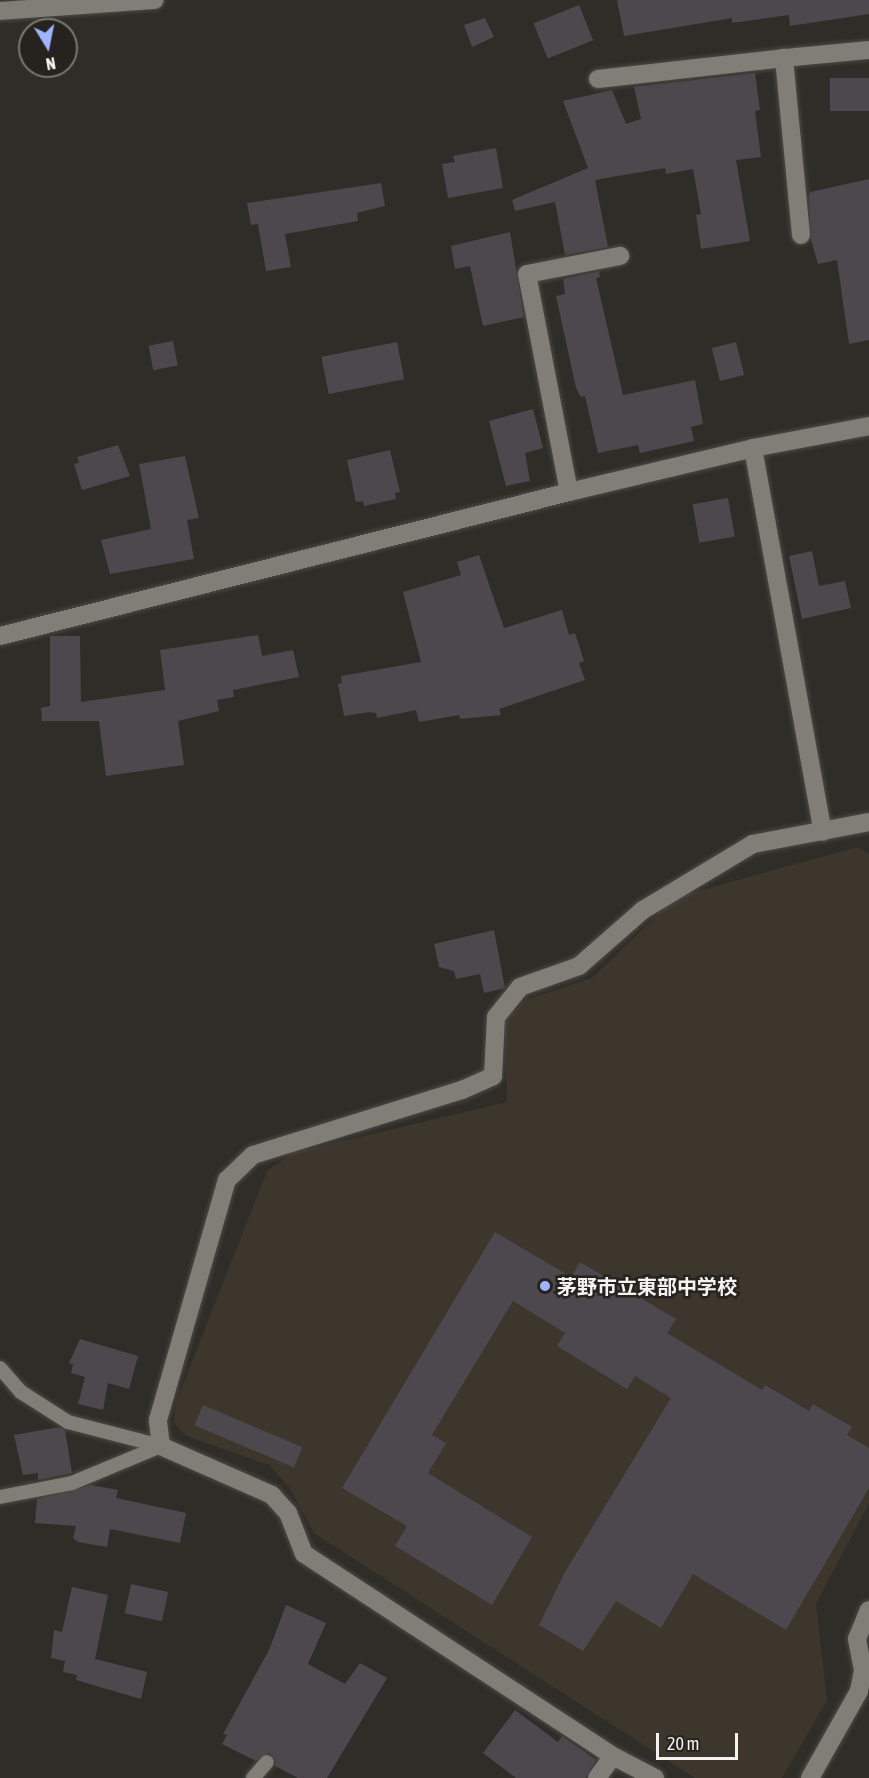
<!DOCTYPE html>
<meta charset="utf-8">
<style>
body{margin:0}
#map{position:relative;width:869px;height:1778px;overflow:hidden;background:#2f2d28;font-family:"Asap Condensed","Noto Sans JP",sans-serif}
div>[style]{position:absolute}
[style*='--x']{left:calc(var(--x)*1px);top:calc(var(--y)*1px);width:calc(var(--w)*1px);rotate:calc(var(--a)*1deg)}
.built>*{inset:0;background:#3c362c}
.building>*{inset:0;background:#4c484d;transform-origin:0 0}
.roads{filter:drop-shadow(0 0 2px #4d4a47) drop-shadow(0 0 2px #4d4a47)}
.lane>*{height:14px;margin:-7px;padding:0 7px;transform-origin:7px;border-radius:7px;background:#817e78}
.street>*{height:18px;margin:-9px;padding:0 9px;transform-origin:9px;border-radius:9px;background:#817e78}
.secondary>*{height:18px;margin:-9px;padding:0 9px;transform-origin:9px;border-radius:9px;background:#817e78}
.dots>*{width:16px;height:16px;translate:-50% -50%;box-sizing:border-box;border:3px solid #26231f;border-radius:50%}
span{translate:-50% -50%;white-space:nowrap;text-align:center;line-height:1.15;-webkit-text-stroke:5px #26231f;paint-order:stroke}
.poi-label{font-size:20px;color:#f5f3f0;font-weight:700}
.left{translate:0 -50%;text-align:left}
.north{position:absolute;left:18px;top:18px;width:60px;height:60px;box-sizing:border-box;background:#26231f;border:2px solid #797673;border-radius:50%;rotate:170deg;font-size:16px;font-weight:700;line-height:24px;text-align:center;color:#f5f3f0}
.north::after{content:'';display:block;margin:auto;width:21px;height:27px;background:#a0b3fd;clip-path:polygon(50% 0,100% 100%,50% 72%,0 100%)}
.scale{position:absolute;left:656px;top:1733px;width:82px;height:27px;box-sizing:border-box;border:3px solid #f5f3f0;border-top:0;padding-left:8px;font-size:18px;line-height:21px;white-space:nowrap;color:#f5f3f0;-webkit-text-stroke:4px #26231f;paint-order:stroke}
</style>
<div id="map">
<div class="built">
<i style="clip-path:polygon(858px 847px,869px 854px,869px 1503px,816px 1604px,827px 1700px,782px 1778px,695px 1778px,314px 1533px,288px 1486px,269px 1465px,186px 1436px,174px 1423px,176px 1402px,267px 1171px,292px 1153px,507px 1102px,505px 1021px,525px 1000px,592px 978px,676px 897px)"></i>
</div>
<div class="building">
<i style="clip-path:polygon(617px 0,869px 0,869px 14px,790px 26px,789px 15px,732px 23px,732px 18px,624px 36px)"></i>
<i style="left:579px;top:5px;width:38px;height:49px;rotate:68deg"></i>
<i style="clip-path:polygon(485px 18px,494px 37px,472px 47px,464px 25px)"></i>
<i style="clip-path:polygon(755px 73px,760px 110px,755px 111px,761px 157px,736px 160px,750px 241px,701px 249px,696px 215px,701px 214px,693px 169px,666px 174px,665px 168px,595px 180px,608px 247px,565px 255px,555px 202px,515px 211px,512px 200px,588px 168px,563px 101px,612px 90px,626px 124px,641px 119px,634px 87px)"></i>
<i style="left:869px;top:78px;width:33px;height:39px;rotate:90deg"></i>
<i style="clip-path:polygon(496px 148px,503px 188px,448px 198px,442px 164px,455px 162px,453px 156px)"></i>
<i style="clip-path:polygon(869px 179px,869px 340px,849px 344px,837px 260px,818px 264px,811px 240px,809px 196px,810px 192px)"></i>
<i style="clip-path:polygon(381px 183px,385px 206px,357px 213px,358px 221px,285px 234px,291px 267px,266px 271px,258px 224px,251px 225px,247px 203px)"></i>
<i style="clip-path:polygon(510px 232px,524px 317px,483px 326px,470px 266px,455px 269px,451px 246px)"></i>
<i style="clip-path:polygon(599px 271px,600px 277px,596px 278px,623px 395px,695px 380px,703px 424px,691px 427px,694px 441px,640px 453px,638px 445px,598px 453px,585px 396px,581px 397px,576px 388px,556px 296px,565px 294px,563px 279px)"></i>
<i style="left:173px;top:341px;width:25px;height:25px;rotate:79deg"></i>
<i style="left:397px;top:342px;width:38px;height:77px;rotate:79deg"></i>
<i style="left:736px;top:342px;width:34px;height:25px;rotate:76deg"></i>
<i style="clip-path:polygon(533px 409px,543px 448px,525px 453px,530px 481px,506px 486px,489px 421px)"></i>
<i style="clip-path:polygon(118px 445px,130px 476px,82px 490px,74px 464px,79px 463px,77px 457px)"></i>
<i style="clip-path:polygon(390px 450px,400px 492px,395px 493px,396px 499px,364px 506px,363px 501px,356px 502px,347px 460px)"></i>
<i style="clip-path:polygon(185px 456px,199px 518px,187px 520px,194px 559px,110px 574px,101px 540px,151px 529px,139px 464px)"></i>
<i style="left:728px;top:498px;width:39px;height:36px;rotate:80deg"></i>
<i style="clip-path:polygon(812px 551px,819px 586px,845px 581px,851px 608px,802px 619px,789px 556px)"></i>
<i style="clip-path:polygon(479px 555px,504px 628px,562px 610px,569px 635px,575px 633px,584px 661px,579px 663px,585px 680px,499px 709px,501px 715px,460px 719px,459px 715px,419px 722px,416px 710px,377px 718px,376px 713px,369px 712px,344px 716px,338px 684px,342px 683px,341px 676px,421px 662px,403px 592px,461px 575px,457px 562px)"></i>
<i style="clip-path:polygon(258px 635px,262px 656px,293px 650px,299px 677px,233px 690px,234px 697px,217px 700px,219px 711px,178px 721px,184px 765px,106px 776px,99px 721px,42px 721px,41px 708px,50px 706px,50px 636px,80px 636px,81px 702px,165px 690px,160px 650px)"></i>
<i style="clip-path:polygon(494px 930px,505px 988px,484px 993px,480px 974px,456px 979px,454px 971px,439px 967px,434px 944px)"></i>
<i style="clip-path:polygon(495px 1232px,571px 1277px,580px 1262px,676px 1319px,667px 1333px,762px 1390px,765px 1385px,809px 1411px,813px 1404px,852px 1427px,847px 1435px,869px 1448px,869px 1488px,786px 1630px,693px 1574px,661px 1628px,616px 1601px,583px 1651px,539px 1625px,565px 1572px,671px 1398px,635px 1376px,627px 1389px,557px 1346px,565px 1333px,513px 1301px,432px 1435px,446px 1443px,428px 1473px,532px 1537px,492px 1605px,395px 1546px,407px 1526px,342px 1488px)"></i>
<i style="clip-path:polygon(80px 1339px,138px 1356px,129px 1389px,108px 1383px,103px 1410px,78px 1404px,85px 1377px,71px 1373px,73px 1364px,69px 1363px)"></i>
<i style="left:203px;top:1405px;width:108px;height:22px;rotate:23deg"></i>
<i style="clip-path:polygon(60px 1427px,65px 1430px,72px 1473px,38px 1480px,38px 1473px,23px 1475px,14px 1435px)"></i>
<i style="clip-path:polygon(91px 1485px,118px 1490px,116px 1498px,186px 1513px,180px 1543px,110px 1529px,107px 1547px,78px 1542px,73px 1538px,76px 1526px,35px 1523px,37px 1499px)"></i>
<i style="left:131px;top:1584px;width:38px;height:30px;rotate:12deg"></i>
<i style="clip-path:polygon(72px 1587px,108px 1595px,95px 1659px,147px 1672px,141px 1699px,76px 1680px,77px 1675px,63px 1672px,65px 1661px,51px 1658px,54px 1630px,62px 1632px)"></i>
<i style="clip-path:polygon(286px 1605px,326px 1623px,308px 1664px,345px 1684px,360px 1663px,387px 1678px,327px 1778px,298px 1778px,275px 1766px,275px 1759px,269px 1753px,256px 1761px,222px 1744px,227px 1735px,223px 1734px,269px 1650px)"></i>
<i style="clip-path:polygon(515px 1710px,558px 1742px,562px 1736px,596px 1760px,586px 1778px,516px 1778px,483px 1753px)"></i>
</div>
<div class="roads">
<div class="lane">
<i style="--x:0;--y:1368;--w:32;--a:49"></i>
<i style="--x:21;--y:1392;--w:56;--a:32.6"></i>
<i style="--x:68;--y:1422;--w:96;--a:14.5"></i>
<i style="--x:0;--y:1497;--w:73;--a:-11"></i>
<i style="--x:72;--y:1483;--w:96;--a:-22.6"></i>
<i style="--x:253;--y:1778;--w:21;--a:-49"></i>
</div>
<div class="street">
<i style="--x:0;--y:11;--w:155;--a:-4.1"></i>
<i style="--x:598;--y:79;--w:187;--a:-6.4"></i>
<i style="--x:801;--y:235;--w:178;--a:-95.5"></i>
<i style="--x:784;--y:58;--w:85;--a:-5.4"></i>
<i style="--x:753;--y:448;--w:390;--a:79.7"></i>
<i style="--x:569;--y:492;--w:222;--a:-100.9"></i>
<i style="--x:527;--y:274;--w:95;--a:-11"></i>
<i style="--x:597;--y:1778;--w:27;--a:-54"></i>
<i style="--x:655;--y:1778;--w:47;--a:-152.4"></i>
<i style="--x:613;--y:1756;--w:369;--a:-146.8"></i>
<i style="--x:304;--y:1554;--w:44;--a:-111.3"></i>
<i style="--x:288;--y:1513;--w:24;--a:-132"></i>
<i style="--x:272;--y:1495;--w:121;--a:-156.2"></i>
<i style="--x:161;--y:1446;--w:26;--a:-97"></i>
<i style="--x:158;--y:1420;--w:250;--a:-74"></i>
<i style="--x:227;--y:1180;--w:36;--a:-44"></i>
<i style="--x:253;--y:1155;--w:219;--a:-17.3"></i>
<i style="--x:462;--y:1090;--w:34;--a:-24"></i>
<i style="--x:493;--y:1076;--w:59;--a:-87.1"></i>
<i style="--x:496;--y:1017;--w:38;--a:-51"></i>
<i style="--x:520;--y:987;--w:63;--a:-19.6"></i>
<i style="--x:579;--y:966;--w:85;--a:-41.2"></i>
<i style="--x:643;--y:910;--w:128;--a:-31"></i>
<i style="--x:753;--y:844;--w:118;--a:-10.7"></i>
<i style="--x:810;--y:1778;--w:100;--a:-60.6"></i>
<i style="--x:859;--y:1691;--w:21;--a:-79"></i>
<i style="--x:863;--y:1670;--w:32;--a:-101"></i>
<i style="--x:857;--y:1639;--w:31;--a:-68"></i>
</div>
<div class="secondary">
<i style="--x:0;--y:636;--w:587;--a:-14.2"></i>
<i style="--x:569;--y:492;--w:189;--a:-13.4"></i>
<i style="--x:753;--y:448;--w:118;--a:-10.7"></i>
</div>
</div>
<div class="dots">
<i style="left:545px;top:1286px;background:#a0b3fd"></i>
</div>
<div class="poi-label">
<span class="left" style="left:557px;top:1286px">茅野市立東部中学校</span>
</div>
<div class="north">N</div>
<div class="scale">20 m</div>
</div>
